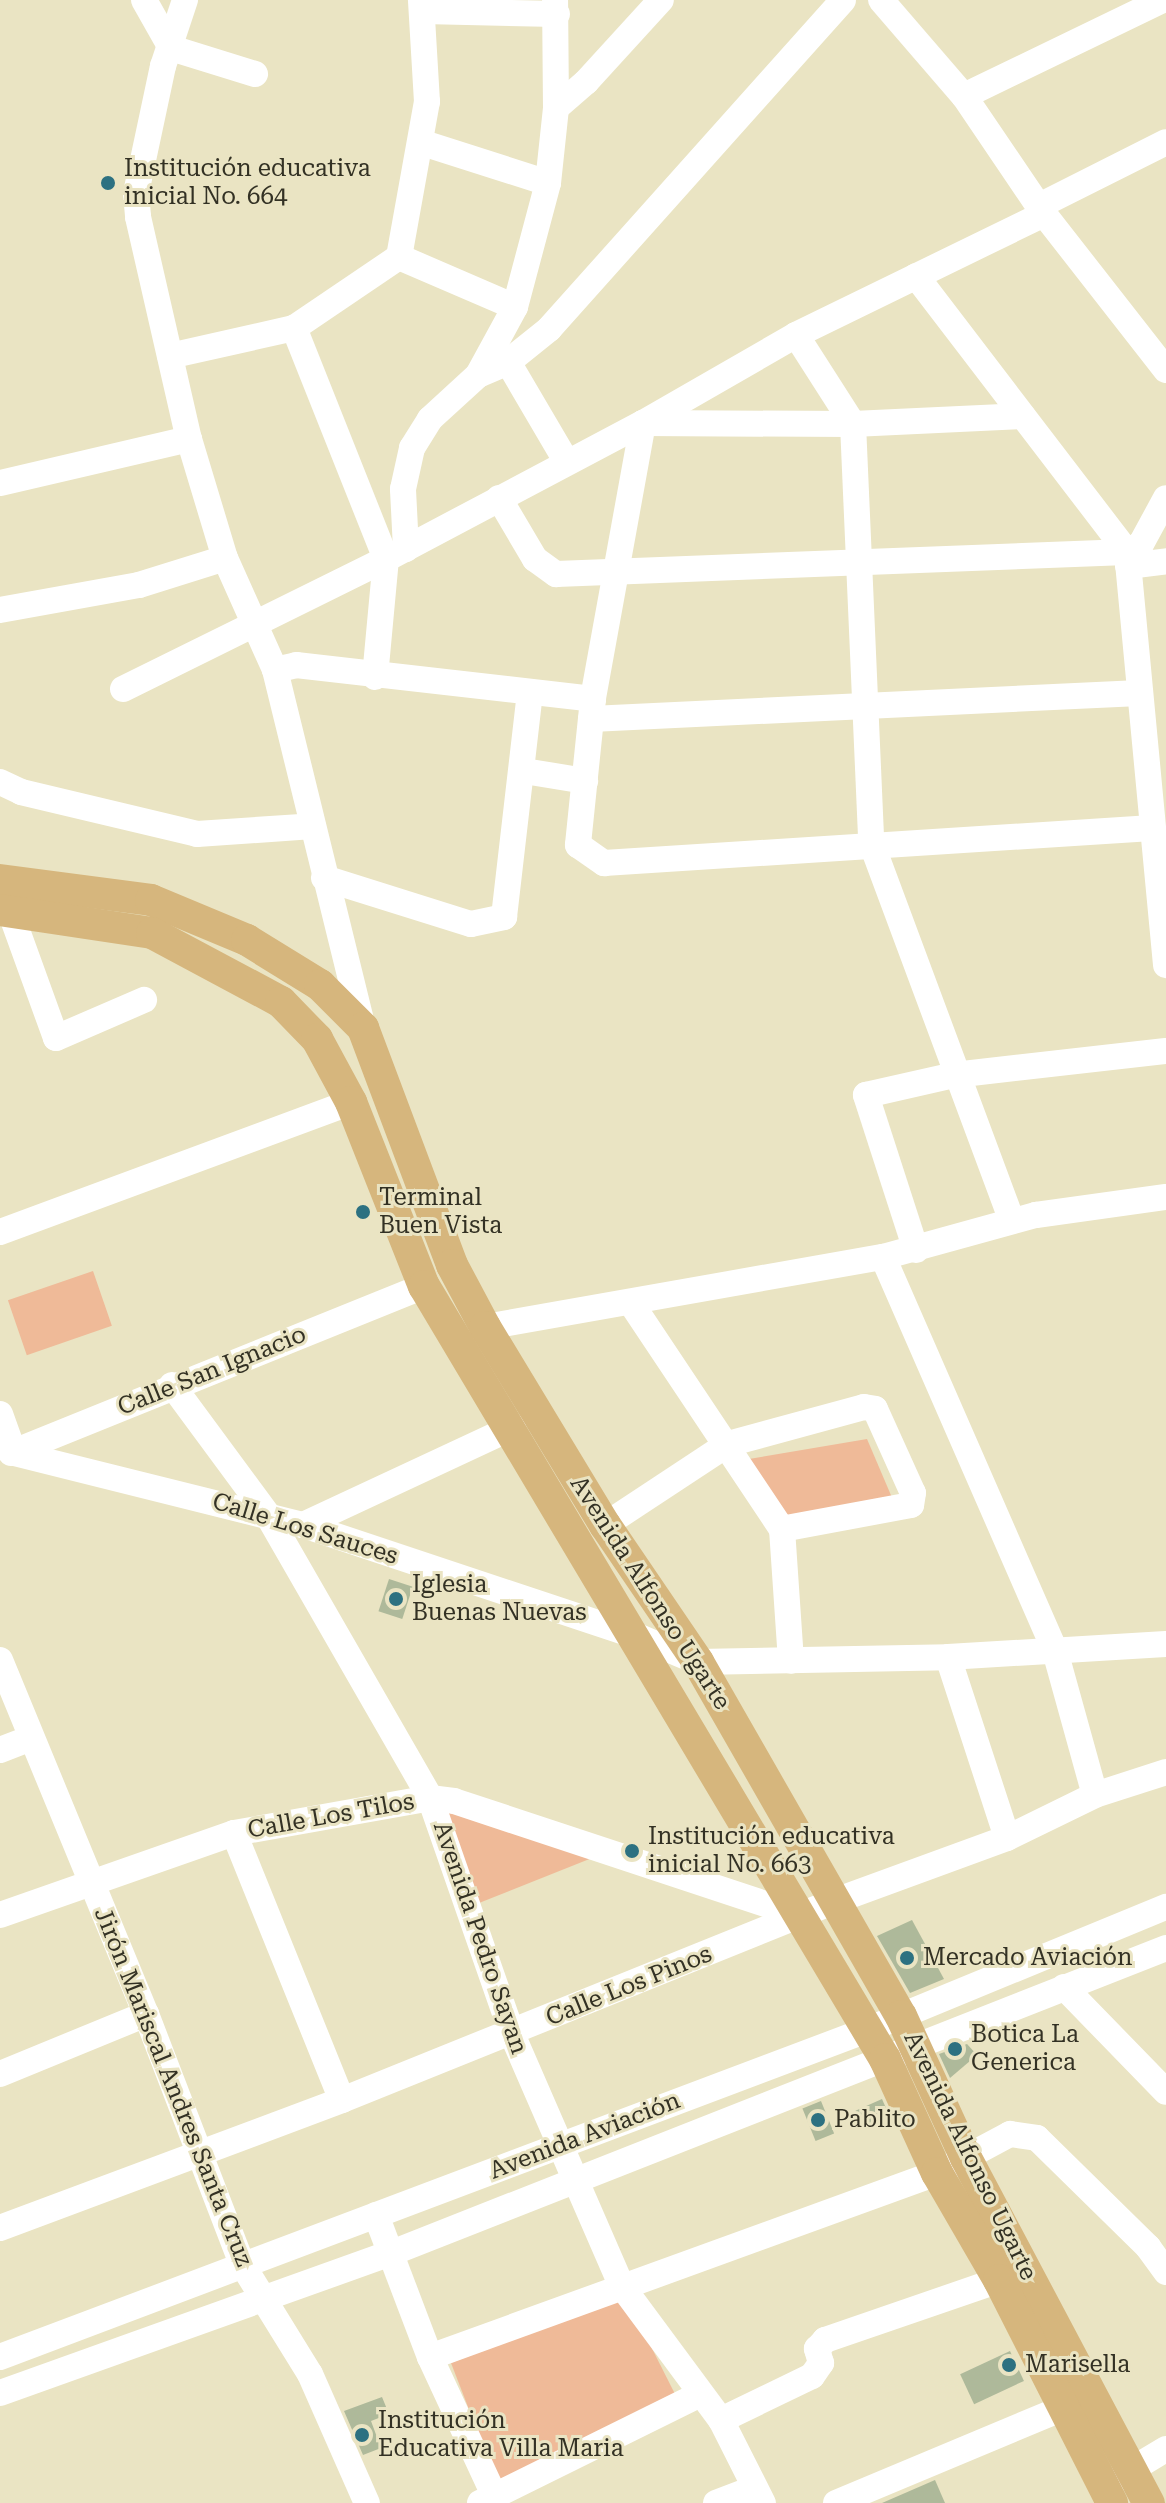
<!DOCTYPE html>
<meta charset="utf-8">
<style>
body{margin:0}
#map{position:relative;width:1166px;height:2503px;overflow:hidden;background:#eae4c3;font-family:"Roboto Serif",serif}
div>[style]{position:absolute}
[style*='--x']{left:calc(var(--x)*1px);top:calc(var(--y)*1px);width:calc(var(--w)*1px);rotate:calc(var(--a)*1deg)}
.green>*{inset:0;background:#efba98;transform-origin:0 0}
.building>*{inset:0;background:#aeb99a;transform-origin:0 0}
.minor>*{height:26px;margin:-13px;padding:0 13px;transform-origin:13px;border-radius:13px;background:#fff}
.major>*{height:32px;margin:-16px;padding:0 16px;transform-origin:16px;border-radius:16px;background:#d6b67d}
.dots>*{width:22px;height:22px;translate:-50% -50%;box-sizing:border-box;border:4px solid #eae4c3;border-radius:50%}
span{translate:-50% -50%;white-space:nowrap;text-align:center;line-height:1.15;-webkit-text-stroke:6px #eae4c3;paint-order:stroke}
.poi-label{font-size:24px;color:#333124}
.left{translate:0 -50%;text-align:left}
.street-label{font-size:24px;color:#333124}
</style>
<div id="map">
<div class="green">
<i style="left:93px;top:1271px;width:58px;height:90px;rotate:71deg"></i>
<i style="clip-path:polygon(867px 1439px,896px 1507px,788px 1516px,749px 1459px)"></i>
<i style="clip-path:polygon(445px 1810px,597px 1856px,479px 1903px)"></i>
<i style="clip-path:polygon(625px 2295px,676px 2396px,499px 2487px,451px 2363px)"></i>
</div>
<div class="building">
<i style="left:389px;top:1579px;width:25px;height:34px;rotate:18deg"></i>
<i style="clip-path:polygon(912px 1920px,944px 1979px,910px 1993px,877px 1936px)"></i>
<i style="clip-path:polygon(967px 2044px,977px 2055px,950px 2078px,939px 2054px)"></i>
<i style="left:882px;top:2099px;width:20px;height:29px;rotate:66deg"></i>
<i style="left:821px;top:2101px;width:35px;height:20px;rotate:68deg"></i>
<i style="left:1010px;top:2351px;width:33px;height:55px;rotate:65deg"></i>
<i style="clip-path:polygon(382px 2397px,389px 2414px,371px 2421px,381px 2448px,363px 2455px,344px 2411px)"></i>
<i style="clip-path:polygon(935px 2480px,945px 2503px,882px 2503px)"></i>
</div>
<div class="minor">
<i style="--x:144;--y:0;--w:55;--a:60.6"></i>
<i style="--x:171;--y:48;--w:88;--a:17.2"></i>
<i style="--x:185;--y:0;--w:70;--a:108.4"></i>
<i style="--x:163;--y:66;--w:130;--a:102"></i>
<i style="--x:136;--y:193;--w:24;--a:85"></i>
<i style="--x:138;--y:217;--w:228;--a:77.1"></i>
<i style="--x:189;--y:439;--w:124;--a:73.2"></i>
<i style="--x:225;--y:558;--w:123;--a:65.9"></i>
<i style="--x:275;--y:670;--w:369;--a:76.2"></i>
<i style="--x:881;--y:0;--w:127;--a:49.2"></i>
<i style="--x:964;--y:96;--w:143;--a:55.9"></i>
<i style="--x:1044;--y:214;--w:198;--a:52"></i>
<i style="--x:423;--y:11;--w:134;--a:1.3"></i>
<i style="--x:964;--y:96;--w:221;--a:-25.8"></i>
<i style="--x:556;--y:108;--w:40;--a:-41"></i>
<i style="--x:586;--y:82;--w:111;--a:-47.6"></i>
<i style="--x:423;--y:143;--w:131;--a:17.7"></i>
<i style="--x:1039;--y:206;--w:142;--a:-26.7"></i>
<i style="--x:1044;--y:214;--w:276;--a:154"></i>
<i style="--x:796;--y:335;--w:177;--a:150.1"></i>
<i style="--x:643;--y:423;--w:280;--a:100.3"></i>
<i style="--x:593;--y:699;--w:147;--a:95.9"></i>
<i style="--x:578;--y:845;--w:32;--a:35"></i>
<i style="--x:604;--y:863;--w:549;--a:-3.65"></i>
<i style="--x:399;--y:257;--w:126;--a:23.3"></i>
<i style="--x:515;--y:307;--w:128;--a:-75.1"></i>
<i style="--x:548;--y:183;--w:75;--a:-83.9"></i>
<i style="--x:556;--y:108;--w:108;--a:-90.5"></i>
<i style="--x:916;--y:276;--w:347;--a:52.6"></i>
<i style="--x:1127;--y:552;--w:415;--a:84.6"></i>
<i style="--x:294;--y:328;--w:127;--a:-34.1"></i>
<i style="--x:399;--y:257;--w:158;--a:-79.8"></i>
<i style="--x:427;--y:102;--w:102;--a:-93.4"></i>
<i style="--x:796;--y:335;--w:106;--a:57.4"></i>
<i style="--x:853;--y:424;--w:418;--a:87.5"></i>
<i style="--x:871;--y:842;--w:404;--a:69.6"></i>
<i style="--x:508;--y:362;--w:115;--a:59.6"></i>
<i style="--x:478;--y:375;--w:77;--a:-61.4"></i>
<i style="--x:0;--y:483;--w:194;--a:-13.1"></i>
<i style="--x:499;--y:498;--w:71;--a:59.5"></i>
<i style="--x:535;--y:559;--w:26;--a:36"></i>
<i style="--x:556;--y:574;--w:571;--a:-2.21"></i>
<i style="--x:1127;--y:552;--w:16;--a:-30"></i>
<i style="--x:1141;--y:544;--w:52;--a:-61.5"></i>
<i style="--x:406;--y:549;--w:60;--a:-92.9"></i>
<i style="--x:403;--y:489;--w:42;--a:-77.6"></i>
<i style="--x:412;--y:448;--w:34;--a:-58"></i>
<i style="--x:430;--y:419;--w:65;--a:-42.5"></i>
<i style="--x:478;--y:375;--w:33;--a:-23"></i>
<i style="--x:508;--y:362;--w:53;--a:-38.8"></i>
<i style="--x:549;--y:329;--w:441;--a:-48.2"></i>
<i style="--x:1128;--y:566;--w:38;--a:-7"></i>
<i style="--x:0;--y:610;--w:141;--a:-10.2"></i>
<i style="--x:139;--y:585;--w:90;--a:-17.4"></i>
<i style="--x:275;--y:670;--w:22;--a:-13"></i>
<i style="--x:296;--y:665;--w:299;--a:6.5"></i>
<i style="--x:375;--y:677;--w:119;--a:-84.7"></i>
<i style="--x:386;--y:559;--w:291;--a:-27.9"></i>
<i style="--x:643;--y:423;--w:210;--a:0.3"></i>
<i style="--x:853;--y:424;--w:170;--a:-2.7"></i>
<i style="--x:123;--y:689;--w:293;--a:-26.3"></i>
<i style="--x:386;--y:559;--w:249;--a:-111.7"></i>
<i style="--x:294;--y:328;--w:127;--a:167.3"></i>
<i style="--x:591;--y:719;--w:549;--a:-2.72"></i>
<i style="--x:524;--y:771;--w:62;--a:9.3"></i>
<i style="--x:0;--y:782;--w:23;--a:25"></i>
<i style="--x:21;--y:792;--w:181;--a:13.4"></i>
<i style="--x:197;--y:834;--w:116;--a:-3.9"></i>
<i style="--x:324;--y:878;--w:154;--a:17.4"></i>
<i style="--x:471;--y:924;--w:34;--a:-12"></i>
<i style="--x:504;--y:917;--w:226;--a:-83.4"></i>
<i style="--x:10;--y:911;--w:135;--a:70.1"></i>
<i style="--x:56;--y:1038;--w:96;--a:-23.4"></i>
<i style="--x:0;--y:1232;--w:374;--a:-20.3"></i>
<i style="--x:916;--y:1250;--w:163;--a:-107.9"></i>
<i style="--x:866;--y:1095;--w:90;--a:-12.8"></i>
<i style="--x:954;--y:1075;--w:213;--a:-6.5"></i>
<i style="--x:883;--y:1257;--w:430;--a:66.4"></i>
<i style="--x:1055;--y:1651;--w:149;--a:74.5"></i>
<i style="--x:631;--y:1303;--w:272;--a:56.3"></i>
<i style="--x:782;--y:1529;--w:132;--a:86.1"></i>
<i style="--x:485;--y:1327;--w:404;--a:-10"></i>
<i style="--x:883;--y:1257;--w:159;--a:-15.4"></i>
<i style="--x:1036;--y:1215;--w:131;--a:-7.9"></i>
<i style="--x:172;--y:1385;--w:160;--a:53.6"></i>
<i style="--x:267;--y:1514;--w:327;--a:60.1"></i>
<i style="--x:430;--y:1798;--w:250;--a:70.8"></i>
<i style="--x:512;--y:2034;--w:274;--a:66.5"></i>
<i style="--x:621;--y:2285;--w:168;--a:53.5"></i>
<i style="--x:721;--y:2420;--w:93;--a:63.2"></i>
<i style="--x:0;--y:1414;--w:41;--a:70.3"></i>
<i style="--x:14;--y:1453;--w:298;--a:14"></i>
<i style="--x:303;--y:1525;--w:352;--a:18.4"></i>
<i style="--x:637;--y:1636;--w:66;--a:23.1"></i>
<i style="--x:698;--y:1662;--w:250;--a:-1.1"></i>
<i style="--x:948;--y:1657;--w:218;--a:-3.4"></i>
<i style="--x:11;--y:1453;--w:445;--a:-22"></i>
<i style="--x:303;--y:1525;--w:232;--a:-25"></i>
<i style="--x:605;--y:1525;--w:147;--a:-33.4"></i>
<i style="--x:728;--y:1444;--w:141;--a:-15.2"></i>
<i style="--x:864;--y:1407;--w:11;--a:10"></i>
<i style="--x:875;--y:1409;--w:92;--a:65.7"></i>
<i style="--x:913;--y:1493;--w:12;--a:99"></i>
<i style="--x:911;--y:1505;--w:131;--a:169.5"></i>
<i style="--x:948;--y:1657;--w:190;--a:71.9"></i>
<i style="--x:0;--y:1660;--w:383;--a:67.6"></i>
<i style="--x:146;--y:2014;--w:268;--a:69"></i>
<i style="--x:242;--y:2264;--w:129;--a:58.3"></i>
<i style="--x:310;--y:2374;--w:141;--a:66.2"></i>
<i style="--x:0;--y:1750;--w:33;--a:-21"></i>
<i style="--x:234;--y:1833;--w:288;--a:68"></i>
<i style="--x:0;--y:1915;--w:248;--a:-19.3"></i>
<i style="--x:234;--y:1833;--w:199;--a:-10.1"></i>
<i style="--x:430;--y:1798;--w:24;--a:7"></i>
<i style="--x:454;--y:1801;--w:367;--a:18.3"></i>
<i style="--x:1064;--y:1987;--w:146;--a:45.8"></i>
<i style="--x:0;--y:2074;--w:158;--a:-22.3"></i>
<i style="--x:376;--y:2215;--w:152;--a:69.2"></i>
<i style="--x:430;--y:2357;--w:154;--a:65.1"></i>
<i style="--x:0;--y:2228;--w:365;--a:-20.5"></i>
<i style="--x:342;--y:2100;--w:532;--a:-21.98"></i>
<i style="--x:835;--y:1901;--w:183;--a:-20.1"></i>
<i style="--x:1007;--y:1838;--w:98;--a:-26"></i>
<i style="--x:1095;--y:1795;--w:75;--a:-17.9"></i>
<i style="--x:0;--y:2357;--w:927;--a:-20.66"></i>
<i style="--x:867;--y:2030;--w:323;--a:-22.4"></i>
<i style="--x:430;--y:2357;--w:539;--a:-19.95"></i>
<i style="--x:937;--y:2173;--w:83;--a:-28.1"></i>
<i style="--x:1010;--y:2134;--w:27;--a:8"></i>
<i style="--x:1037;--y:2138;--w:156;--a:44.5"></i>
<i style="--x:1148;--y:2247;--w:31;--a:54"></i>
<i style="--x:0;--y:2393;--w:413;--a:-19.7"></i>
<i style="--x:389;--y:2254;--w:835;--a:-21.5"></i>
<i style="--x:721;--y:2420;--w:101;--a:-25.8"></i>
<i style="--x:812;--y:2376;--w:16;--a:-55"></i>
<i style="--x:821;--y:2363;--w:15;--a:-106"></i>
<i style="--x:817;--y:2349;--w:12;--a:-48"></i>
<i style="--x:825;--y:2340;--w:184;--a:-19"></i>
<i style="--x:1116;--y:2479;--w:58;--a:-31"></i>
<i style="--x:480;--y:2503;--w:244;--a:-26.3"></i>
<i style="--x:716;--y:2503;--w:40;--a:-21"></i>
<i style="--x:836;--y:2503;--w:249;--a:-22.7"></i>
</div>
<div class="major">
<i style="--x:0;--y:880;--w:152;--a:7.5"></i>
<i style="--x:151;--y:900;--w:104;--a:22.6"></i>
<i style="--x:247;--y:940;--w:86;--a:31.7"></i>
<i style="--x:320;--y:985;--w:61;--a:45"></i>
<i style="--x:363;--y:1028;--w:253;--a:69.4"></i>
<i style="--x:452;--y:1265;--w:70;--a:62"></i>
<i style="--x:485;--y:1327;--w:232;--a:58.8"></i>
<i style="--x:605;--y:1525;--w:166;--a:55.8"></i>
<i style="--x:698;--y:1662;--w:408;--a:60.2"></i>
<i style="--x:901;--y:2016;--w:156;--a:65.4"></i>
<i style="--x:966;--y:2158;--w:391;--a:62.1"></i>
<i style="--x:0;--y:910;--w:154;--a:8.6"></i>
<i style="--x:152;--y:933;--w:146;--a:28.1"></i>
<i style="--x:281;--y:1002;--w:52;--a:45.8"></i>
<i style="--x:317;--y:1039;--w:72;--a:61.6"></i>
<i style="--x:351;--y:1102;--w:198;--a:68.4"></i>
<i style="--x:424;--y:1286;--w:900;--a:59.19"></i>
<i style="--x:885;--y:2059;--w:125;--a:65.5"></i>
<i style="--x:937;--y:2173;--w:124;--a:59.9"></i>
<i style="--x:999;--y:2280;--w:250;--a:63.1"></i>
</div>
<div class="dots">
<i style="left:108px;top:183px;background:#2d7181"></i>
<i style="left:363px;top:1212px;background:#2d7181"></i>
<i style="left:396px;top:1599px;background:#2d7181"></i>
<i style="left:632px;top:1851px;background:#2d7181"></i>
<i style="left:907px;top:1958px;background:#2d7181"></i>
<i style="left:955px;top:2049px;background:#2d7181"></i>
<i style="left:818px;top:2120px;background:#2d7181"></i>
<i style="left:1009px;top:2365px;background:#2d7181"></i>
<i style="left:362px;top:2435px;background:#2d7181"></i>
</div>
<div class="poi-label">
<span class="left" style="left:124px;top:183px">Institución educativa<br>inicial No. 664</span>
<span class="left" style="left:379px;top:1212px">Terminal<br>Buen Vista</span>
<span class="left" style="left:412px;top:1599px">Iglesia<br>Buenas Nuevas</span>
<span class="left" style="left:648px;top:1851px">Institución educativa<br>inicial No. 663</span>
<span class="left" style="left:923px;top:1958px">Mercado Aviación</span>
<span class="left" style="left:971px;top:2049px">Botica La<br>Generica</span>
<span class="left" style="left:834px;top:2120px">Pablito</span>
<span class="left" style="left:1025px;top:2365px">Marisella</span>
<span class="left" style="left:378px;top:2435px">Institución<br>Educativa Villa Maria</span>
</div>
<div class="street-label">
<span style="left:212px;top:1371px;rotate:-22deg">Calle San Ignacio</span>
<span style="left:305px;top:1529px;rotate:17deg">Calle Los Sauces</span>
<span style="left:650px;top:1593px;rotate:57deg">Avenida Alfonso Ugarte</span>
<span style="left:331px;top:1816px;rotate:-10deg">Calle Los Tilos</span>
<span style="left:480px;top:1938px;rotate:71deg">Avenida Pedro Sayan</span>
<span style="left:629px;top:1986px;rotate:-22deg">Calle Los Pinos</span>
<span style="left:173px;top:2087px;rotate:68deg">Jirón Mariscal Andres Santa Cruz</span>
<span style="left:585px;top:2136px;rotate:-21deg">Avenida Aviación</span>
<span style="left:970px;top:2156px;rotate:64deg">Avenida Alfonso Ugarte</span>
</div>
</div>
